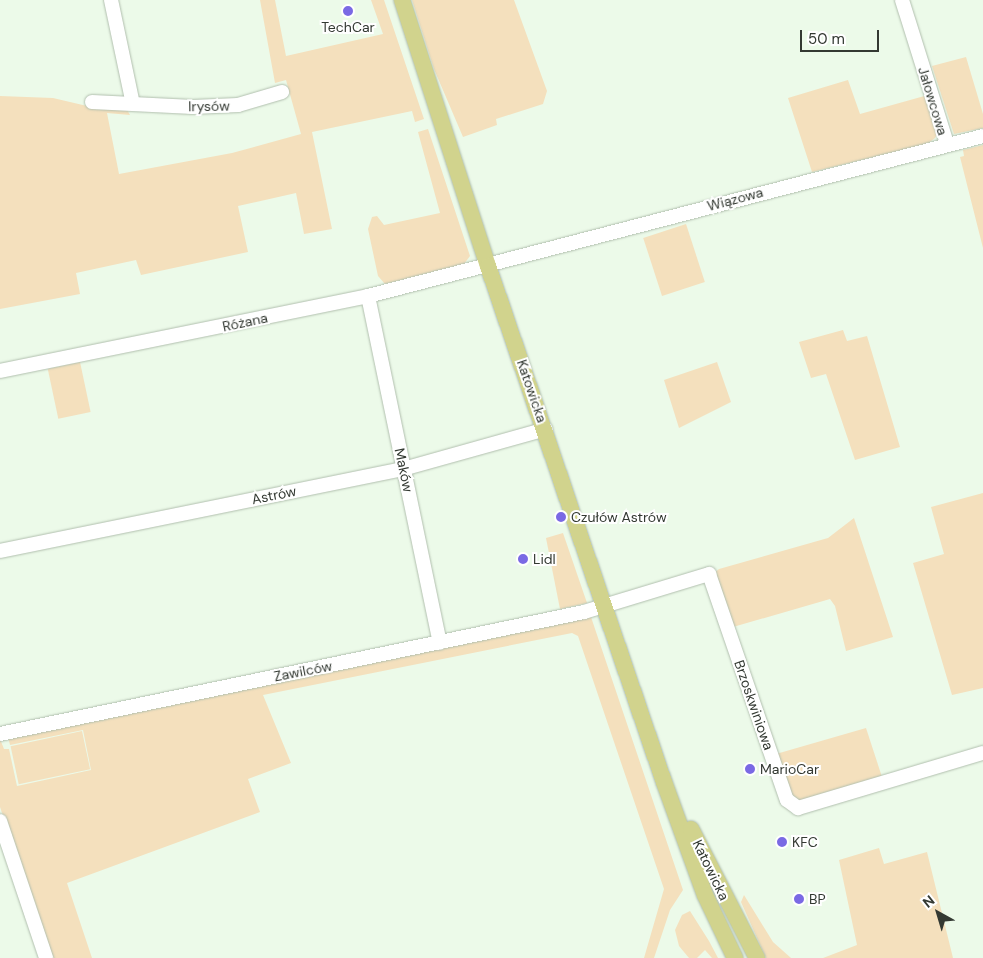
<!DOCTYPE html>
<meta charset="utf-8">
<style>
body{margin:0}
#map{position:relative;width:983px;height:958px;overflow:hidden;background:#ecfae9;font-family:"DM Sans",sans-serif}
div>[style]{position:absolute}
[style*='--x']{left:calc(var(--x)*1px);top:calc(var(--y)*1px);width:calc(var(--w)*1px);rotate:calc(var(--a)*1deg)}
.green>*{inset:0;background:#f4e0bd;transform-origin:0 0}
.roads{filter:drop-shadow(0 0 1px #b1bfae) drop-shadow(0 0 1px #b1bfae)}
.minor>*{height:14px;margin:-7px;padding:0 7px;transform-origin:7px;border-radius:7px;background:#fff}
.major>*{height:16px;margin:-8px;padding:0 8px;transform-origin:8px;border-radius:8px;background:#d1d38d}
.dots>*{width:14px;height:14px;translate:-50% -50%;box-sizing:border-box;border:2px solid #fff;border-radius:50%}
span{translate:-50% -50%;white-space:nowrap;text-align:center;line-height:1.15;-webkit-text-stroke:4px #fff;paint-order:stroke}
.poi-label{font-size:14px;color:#333932}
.left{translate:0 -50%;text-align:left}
.street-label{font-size:14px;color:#333932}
.north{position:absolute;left:913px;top:888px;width:50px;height:50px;-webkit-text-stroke:4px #fff;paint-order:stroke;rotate:321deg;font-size:14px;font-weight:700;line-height:20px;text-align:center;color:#333932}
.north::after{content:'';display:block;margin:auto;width:18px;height:22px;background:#333932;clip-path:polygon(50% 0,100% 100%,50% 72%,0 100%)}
.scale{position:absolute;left:800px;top:30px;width:79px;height:22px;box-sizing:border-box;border:2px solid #333932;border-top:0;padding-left:6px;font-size:15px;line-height:18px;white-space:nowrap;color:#333932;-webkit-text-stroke:4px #fff;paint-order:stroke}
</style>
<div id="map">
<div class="green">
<i style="clip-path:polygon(260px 0,275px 0,286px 56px,383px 34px,371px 0,384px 0,424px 119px,415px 122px,412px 111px,312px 132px,332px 229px,304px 234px,296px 193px,238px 206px,248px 252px,141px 275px,136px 260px,76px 273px,80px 294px,0 309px,0 96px,53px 98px,87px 106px,126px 108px,130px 115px,107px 113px,119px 174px,232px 153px,301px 134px,286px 80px,275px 83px)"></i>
<i style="clip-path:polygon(412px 0,514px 0,547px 91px,543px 104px,496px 119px,497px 125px,463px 137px,434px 69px)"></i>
<i style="clip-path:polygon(966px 57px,983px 114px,983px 128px,954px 134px,932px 66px)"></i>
<i style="clip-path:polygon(848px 80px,860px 114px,928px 95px,939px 131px,935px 138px,927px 144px,812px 172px,788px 98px)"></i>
<i style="clip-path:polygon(428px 129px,470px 256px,464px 264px,385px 284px,378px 276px,368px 229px,372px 217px,377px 216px,384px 225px,440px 213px,418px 132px)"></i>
<i style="clip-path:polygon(983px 145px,983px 248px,960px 157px,964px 156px,963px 150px)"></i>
<i style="left:686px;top:224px;width:61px;height:45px;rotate:72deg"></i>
<i style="clip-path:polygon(843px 330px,847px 341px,867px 336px,900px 447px,855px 460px,826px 374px,811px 378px,799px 342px)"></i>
<i style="left:80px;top:362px;width:51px;height:33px;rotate:78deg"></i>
<i style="clip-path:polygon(717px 362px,731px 402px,679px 428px,664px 380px)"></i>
<i style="clip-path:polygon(983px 493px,983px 688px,952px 695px,913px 563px,944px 554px,931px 507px)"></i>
<i style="clip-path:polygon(854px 518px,893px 637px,846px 651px,835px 606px,830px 599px,733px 627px,713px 574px,719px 569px,828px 538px)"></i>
<i style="clip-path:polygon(563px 533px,587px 603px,560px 609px,546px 538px)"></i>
<i style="clip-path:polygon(591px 617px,683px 890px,670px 910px,654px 958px,644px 958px,664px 889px,578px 636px,572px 633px,263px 695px,291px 763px,248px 779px,260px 812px,67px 883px,92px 958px,51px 958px,0 807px,0 739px,4px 749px,9px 749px,17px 786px,91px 770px,83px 730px,10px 745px,8px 737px)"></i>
<i style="clip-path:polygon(866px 728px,882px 777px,819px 796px,797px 801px,789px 797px,776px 754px)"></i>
<i style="left:82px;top:731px;width:39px;height:73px;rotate:78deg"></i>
<i style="clip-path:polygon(879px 848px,884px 864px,927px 852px,953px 958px,823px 958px,857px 945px,839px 860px)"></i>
<i style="clip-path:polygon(744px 895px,773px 942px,791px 958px,766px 958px,741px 902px)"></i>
<i style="clip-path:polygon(690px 911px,709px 941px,718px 958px,712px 958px,705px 950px,697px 958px,689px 958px,679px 946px,675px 930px,682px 915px)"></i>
</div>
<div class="roads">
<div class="minor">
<i style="--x:111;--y:0;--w:106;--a:78.1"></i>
<i style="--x:902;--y:0;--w:151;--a:72.6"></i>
<i style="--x:92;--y:102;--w:101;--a:2.8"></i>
<i style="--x:193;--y:107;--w:45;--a:-2.5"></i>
<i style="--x:238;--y:105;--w:46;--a:-16.5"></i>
<i style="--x:368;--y:296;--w:354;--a:78.3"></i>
<i style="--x:0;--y:371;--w:376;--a:-11.5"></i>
<i style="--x:368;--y:296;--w:635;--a:-14.58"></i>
<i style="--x:0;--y:551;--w:411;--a:-11.5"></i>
<i style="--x:403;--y:469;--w:148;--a:-15.6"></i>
<i style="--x:0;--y:734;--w:597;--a:-11.8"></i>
<i style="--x:584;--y:612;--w:131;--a:-16.9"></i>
<i style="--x:709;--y:574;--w:239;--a:71"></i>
<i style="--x:787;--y:800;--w:14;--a:36"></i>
<i style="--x:798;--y:808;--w:193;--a:-16.6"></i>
<i style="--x:0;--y:821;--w:145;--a:71.4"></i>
</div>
<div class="major">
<i style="--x:402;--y:0;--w:280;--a:72.1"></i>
<i style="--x:488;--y:266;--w:545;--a:71.17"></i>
<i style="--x:664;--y:782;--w:120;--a:70.1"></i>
<i style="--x:705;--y:895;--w:70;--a:64.5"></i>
<i style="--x:691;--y:829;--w:145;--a:62.9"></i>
</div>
</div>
<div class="dots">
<i style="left:348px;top:11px;background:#7a69e4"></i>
<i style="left:561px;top:517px;background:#7a69e4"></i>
<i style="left:523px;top:559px;background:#7a69e4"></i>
<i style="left:750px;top:769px;background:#7a69e4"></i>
<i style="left:782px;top:842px;background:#7a69e4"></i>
<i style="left:799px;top:899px;background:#7a69e4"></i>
</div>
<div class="poi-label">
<span style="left:348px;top:27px">TechCar</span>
<span class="left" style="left:571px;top:517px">Czułów Astrów</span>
<span class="left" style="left:533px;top:559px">Lidl</span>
<span class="left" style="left:760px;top:769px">MarioCar</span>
<span class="left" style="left:792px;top:842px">KFC</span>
<span class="left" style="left:809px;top:899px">BP</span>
</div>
<div class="street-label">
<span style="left:933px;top:101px;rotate:73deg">Jałowcowa</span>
<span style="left:209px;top:106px;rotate:-1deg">Irysów</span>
<span style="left:735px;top:199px;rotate:-15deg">Wiązowa</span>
<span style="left:245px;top:322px;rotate:-12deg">Różana</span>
<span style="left:532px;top:391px;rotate:71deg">Katowicka</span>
<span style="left:404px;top:470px;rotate:78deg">Maków</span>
<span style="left:274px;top:495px;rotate:-11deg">Astrów</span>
<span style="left:303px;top:671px;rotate:-11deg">Zawilców</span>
<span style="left:754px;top:705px;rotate:71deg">Brzoskwiniowa</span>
<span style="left:711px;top:870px;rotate:64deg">Katowicka</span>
</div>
<div class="north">N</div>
<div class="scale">50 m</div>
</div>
